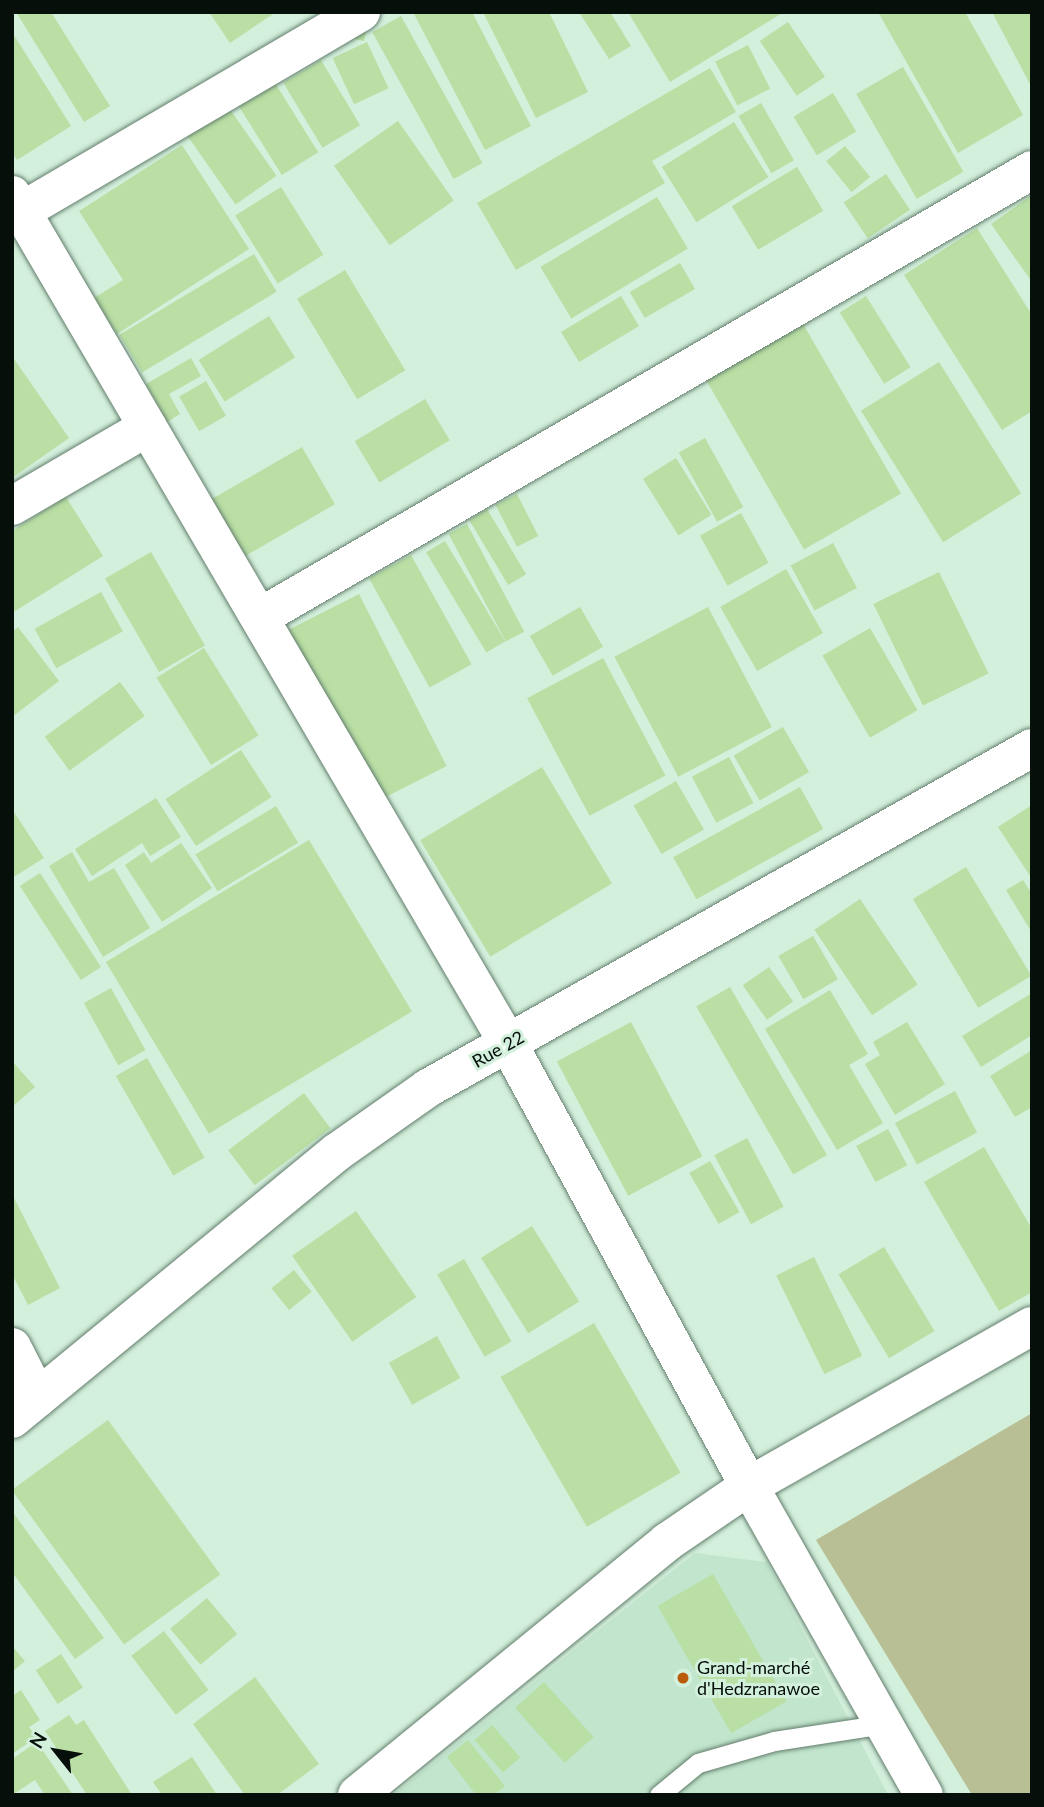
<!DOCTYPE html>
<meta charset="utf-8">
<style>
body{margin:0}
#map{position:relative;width:1044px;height:1807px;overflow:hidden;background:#d3f0dc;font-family:Lato,sans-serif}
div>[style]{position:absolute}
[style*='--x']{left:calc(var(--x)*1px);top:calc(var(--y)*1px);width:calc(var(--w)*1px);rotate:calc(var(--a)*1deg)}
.built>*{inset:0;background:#c1e5cd}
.green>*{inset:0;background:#b9bf94}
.building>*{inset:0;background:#b9dfa4;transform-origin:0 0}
.roads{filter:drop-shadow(0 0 2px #637d6c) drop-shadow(0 0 2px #637d6c)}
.service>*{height:19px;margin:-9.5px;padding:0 9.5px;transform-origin:9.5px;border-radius:9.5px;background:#fff}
.minor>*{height:38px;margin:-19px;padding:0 19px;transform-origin:19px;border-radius:19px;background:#fff}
.dots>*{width:19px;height:19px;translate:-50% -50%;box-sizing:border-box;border:4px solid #d3f0dc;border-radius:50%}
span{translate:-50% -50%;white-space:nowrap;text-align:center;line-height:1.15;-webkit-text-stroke:6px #d3f0dc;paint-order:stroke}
.street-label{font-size:18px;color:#060f09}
.poi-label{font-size:18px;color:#060f09}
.left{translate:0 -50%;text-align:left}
.frame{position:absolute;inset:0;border:14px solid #060f09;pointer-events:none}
.north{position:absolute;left:21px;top:1716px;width:70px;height:70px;-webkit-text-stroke:5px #d3f0dc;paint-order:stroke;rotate:301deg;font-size:19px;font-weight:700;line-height:28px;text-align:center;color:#060f09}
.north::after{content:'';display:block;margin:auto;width:24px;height:32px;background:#060f09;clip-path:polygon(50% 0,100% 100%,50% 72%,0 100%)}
</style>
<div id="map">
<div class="built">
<i style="clip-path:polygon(695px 1553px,767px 1562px,888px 1795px,393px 1795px)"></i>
</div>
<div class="green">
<i style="clip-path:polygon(1032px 1413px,1032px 1795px,972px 1795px,816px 1540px)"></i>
</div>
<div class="building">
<i style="clip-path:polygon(16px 12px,51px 12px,110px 106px,84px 122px)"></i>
<i style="clip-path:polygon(209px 12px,276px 12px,230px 43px)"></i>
<i style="clip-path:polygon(413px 12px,472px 12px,531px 126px,485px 150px)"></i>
<i style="clip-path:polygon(483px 12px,549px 12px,588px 92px,536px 118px)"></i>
<i style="clip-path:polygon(579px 12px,610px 12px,631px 46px,609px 59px)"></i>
<i style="clip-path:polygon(628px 12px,784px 12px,670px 82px)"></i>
<i style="clip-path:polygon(878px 12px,965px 12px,1023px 115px,958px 153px)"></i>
<i style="clip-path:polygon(992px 12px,1032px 12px,1032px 88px)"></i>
<i style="left:401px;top:16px;width:168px;height:33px;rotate:61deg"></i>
<i style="clip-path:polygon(369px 21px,364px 41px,350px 38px)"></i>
<i style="left:788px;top:22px;width:66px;height:34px;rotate:56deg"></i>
<i style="clip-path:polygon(12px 32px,71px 126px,17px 160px,12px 153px)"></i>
<i style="left:367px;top:42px;width:51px;height:38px;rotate:65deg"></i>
<i style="left:748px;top:45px;width:49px;height:37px;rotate:63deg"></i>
<i style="left:321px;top:60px;width:76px;height:44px;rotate:59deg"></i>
<i style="left:903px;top:67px;width:121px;height:54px;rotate:60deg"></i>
<i style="clip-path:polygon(710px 68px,736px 112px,652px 161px,665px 183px,516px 270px,477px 203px)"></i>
<i style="left:270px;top:75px;width:91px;height:43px;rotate:58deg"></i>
<i style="left:833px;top:93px;width:45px;height:46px;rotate:59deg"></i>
<i style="left:222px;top:98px;width:95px;height:50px;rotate:55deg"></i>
<i style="left:761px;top:103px;width:66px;height:26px;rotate:60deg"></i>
<i style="left:398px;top:121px;width:97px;height:78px;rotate:55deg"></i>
<i style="left:734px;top:122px;width:65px;height:85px;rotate:58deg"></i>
<i style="clip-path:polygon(182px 145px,249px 249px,117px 334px,94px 298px,123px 280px,79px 211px)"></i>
<i style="left:845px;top:146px;width:40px;height:24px;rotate:51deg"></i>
<i style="left:797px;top:167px;width:51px;height:76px;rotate:59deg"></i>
<i style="left:886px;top:174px;width:43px;height:51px;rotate:56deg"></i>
<i style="left:281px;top:187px;width:80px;height:54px;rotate:58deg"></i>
<i style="clip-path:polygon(1032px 195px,1032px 282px,991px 224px)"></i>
<i style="left:657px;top:197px;width:60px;height:136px;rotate:59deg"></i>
<i style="clip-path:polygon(977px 228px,1032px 315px,1032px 411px,1002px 430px,904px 275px)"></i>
<i style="left:254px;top:254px;width:44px;height:157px;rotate:59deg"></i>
<i style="left:680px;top:263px;width:30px;height:58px;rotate:60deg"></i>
<i style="left:345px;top:270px;width:117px;height:56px;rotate:59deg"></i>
<i style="left:621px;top:296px;width:35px;height:70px;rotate:59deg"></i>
<i style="left:866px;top:296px;width:84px;height:31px;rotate:58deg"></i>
<i style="left:795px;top:310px;width:212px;height:112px;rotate:60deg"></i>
<i style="left:269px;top:316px;width:49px;height:83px;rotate:58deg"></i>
<i style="clip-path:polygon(12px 356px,69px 438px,12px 478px)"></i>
<i style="clip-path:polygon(191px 358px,201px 376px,169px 394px,180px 414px,167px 422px,146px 384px)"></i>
<i style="left:939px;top:362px;width:155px;height:92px;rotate:58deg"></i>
<i style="left:206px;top:381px;width:40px;height:31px;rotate:60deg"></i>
<i style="left:425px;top:399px;width:48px;height:82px;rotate:59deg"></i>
<i style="left:705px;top:438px;width:79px;height:30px;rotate:61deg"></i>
<i style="left:302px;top:447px;width:66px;height:114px;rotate:60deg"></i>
<i style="left:676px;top:458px;width:67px;height:39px;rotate:58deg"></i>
<i style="left:517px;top:494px;width:47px;height:24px;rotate:63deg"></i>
<i style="clip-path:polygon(66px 497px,103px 556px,12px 613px,12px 531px)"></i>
<i style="left:487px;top:509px;width:76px;height:21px;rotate:59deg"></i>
<i style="left:741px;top:513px;width:57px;height:47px;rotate:61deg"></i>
<i style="left:467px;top:524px;width:122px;height:21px;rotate:62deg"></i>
<i style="left:445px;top:541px;width:117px;height:22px;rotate:59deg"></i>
<i style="left:833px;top:543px;width:51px;height:48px;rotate:62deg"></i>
<i style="left:151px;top:552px;width:108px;height:53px;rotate:60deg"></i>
<i style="left:411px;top:555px;width:125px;height:48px;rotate:61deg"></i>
<i style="left:786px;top:569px;width:74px;height:76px;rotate:60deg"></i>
<i style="left:939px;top:572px;width:113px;height:73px;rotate:64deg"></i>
<i style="left:101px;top:592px;width:45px;height:76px;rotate:61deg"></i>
<i style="left:359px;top:594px;width:193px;height:80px;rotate:63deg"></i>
<i style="left:580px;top:607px;width:46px;height:58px;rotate:60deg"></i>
<i style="left:708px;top:607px;width:136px;height:106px;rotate:62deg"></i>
<i style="clip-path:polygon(18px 627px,59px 681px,12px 717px,12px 632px)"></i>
<i style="left:870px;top:628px;width:95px;height:55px;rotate:60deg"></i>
<i style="left:204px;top:648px;width:103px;height:56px;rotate:58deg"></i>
<i style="left:603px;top:658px;width:133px;height:86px;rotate:62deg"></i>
<i style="left:120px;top:682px;width:42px;height:93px;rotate:54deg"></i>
<i style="left:783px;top:727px;width:52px;height:57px;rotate:60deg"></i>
<i style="left:241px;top:750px;width:56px;height:90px;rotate:57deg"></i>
<i style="left:729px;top:757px;width:52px;height:42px;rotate:62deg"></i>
<i style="left:542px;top:767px;width:136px;height:142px;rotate:59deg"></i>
<i style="left:676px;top:781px;width:56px;height:49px;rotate:60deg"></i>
<i style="left:800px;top:787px;width:48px;height:145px;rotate:61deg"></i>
<i style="clip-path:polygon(156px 798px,181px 837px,150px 856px,142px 843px,92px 876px,75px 849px)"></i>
<i style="clip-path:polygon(1032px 805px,1032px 879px,998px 827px)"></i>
<i style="left:276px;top:806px;width:43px;height:94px;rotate:59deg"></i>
<i style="clip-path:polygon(12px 809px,44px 858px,12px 878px)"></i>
<i style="left:309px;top:840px;width:200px;height:237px;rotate:59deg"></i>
<i style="clip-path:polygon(181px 843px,212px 888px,162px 922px,125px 865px,144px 852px,151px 863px)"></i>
<i style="clip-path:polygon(72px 852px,89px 882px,114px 868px,150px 928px,103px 957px,49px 866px)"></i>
<i style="left:966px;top:867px;width:127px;height:62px;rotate:59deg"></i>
<i style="left:40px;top:873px;width:112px;height:24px;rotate:57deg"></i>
<i style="clip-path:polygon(1023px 880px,1032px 894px,1032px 933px,1006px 890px)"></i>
<i style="left:860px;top:899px;width:103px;height:55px;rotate:56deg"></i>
<i style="left:813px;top:936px;width:50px;height:40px;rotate:60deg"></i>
<i style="left:769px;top:967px;width:42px;height:32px;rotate:55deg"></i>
<i style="left:730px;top:987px;width:194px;height:39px;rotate:60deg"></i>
<i style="left:111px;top:988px;width:71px;height:31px;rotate:61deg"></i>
<i style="clip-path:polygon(830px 990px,868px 1054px,849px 1065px,883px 1123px,837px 1150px,765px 1029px)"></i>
<i style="clip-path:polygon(1032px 993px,1032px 1035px,981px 1067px,962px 1036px)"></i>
<i style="left:631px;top:1022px;width:152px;height:84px;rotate:62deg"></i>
<i style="clip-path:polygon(907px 1022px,945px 1084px,895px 1115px,865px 1064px,880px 1055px,873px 1042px)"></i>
<i style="clip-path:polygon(1032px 1050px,1032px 1107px,1015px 1117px,990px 1076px)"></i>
<i style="left:147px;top:1058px;width:115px;height:36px;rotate:60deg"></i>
<i style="clip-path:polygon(12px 1061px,35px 1087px,12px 1107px)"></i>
<i style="left:955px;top:1091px;width:47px;height:68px;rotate:62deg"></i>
<i style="left:304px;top:1093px;width:44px;height:95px;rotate:53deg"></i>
<i style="left:888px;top:1129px;width:41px;height:36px;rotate:62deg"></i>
<i style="left:747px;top:1138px;width:78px;height:37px;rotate:62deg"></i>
<i style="clip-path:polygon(984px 1147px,1032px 1229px,1032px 1292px,999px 1311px,924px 1182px)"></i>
<i style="left:710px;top:1161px;width:59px;height:24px;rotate:60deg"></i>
<i style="clip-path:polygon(12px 1194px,60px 1288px,28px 1305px,12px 1274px)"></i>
<i style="left:356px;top:1211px;width:105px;height:78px;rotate:55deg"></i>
<i style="left:532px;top:1226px;width:89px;height:60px;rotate:58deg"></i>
<i style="left:884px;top:1247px;width:98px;height:53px;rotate:59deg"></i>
<i style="left:814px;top:1257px;width:110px;height:42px;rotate:64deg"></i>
<i style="left:464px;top:1259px;width:95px;height:31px;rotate:60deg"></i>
<i style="left:294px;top:1270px;width:28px;height:29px;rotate:51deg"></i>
<i style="left:594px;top:1323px;width:173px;height:108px;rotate:60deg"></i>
<i style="left:437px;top:1336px;width:48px;height:55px;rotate:61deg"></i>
<i style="left:108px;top:1420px;width:191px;height:119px;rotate:54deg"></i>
<i style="clip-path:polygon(12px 1511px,104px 1638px,75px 1659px,12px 1572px)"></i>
<i style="left:713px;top:1574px;width:147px;height:64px;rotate:60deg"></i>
<i style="left:207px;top:1598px;width:47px;height:48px;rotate:50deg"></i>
<i style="left:164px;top:1631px;width:74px;height:41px;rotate:53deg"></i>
<i style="clip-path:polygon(12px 1646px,25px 1661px,12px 1672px)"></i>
<i style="left:61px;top:1654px;width:40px;height:30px;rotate:57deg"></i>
<i style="clip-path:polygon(255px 1677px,319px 1764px,277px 1795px,245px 1795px,193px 1724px)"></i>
<i style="left:544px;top:1682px;width:74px;height:39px;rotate:48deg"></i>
<i style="clip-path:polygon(21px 1690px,40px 1720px,29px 1727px,37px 1737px,12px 1754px,12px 1696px)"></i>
<i style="clip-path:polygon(69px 1715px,76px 1725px,84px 1720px,132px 1795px,87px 1795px,45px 1731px)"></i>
<i style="left:492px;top:1725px;width:43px;height:23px;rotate:49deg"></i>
<i style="clip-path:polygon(468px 1740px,505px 1786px,494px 1795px,476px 1795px,447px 1757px)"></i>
<i style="clip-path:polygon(37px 1742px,73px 1795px,45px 1795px,35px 1780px,12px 1795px,12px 1759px)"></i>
<i style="clip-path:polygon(192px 1757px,217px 1795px,162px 1795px,153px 1782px)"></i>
</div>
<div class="roads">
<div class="service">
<i style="--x:659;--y:1795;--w:50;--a:-39.4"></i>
<i style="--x:698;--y:1763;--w:79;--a:-16.1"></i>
<i style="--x:774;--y:1741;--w:111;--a:-8.8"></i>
</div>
<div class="minor">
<i style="--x:12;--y:195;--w:982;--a:59.68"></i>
<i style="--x:508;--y:1043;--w:504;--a:61.45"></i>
<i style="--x:749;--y:1486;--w:355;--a:60.5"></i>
<i style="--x:22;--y:211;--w:393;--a:-30.4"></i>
<i style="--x:12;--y:506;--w:157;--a:-30.2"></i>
<i style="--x:260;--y:617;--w:892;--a:-30.07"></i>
<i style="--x:12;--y:1347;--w:57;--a:63"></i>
<i style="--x:12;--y:1419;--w:421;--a:-39.4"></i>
<i style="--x:337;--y:1152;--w:111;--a:-35.1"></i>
<i style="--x:428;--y:1088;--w:693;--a:-29.38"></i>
<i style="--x:357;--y:1795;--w:400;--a:-39.2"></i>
<i style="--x:667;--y:1542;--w:99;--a:-34.3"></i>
<i style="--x:749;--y:1486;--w:325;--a:-29.5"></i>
</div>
</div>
<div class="dots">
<i style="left:683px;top:1678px;background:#b95b09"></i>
</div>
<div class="street-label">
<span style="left:498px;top:1049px;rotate:-29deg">Rue 22</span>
</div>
<div class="poi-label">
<span class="left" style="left:697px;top:1678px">Grand-marché<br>d'Hedzranawoe</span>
</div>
<div class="frame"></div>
<div class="north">N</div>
</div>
